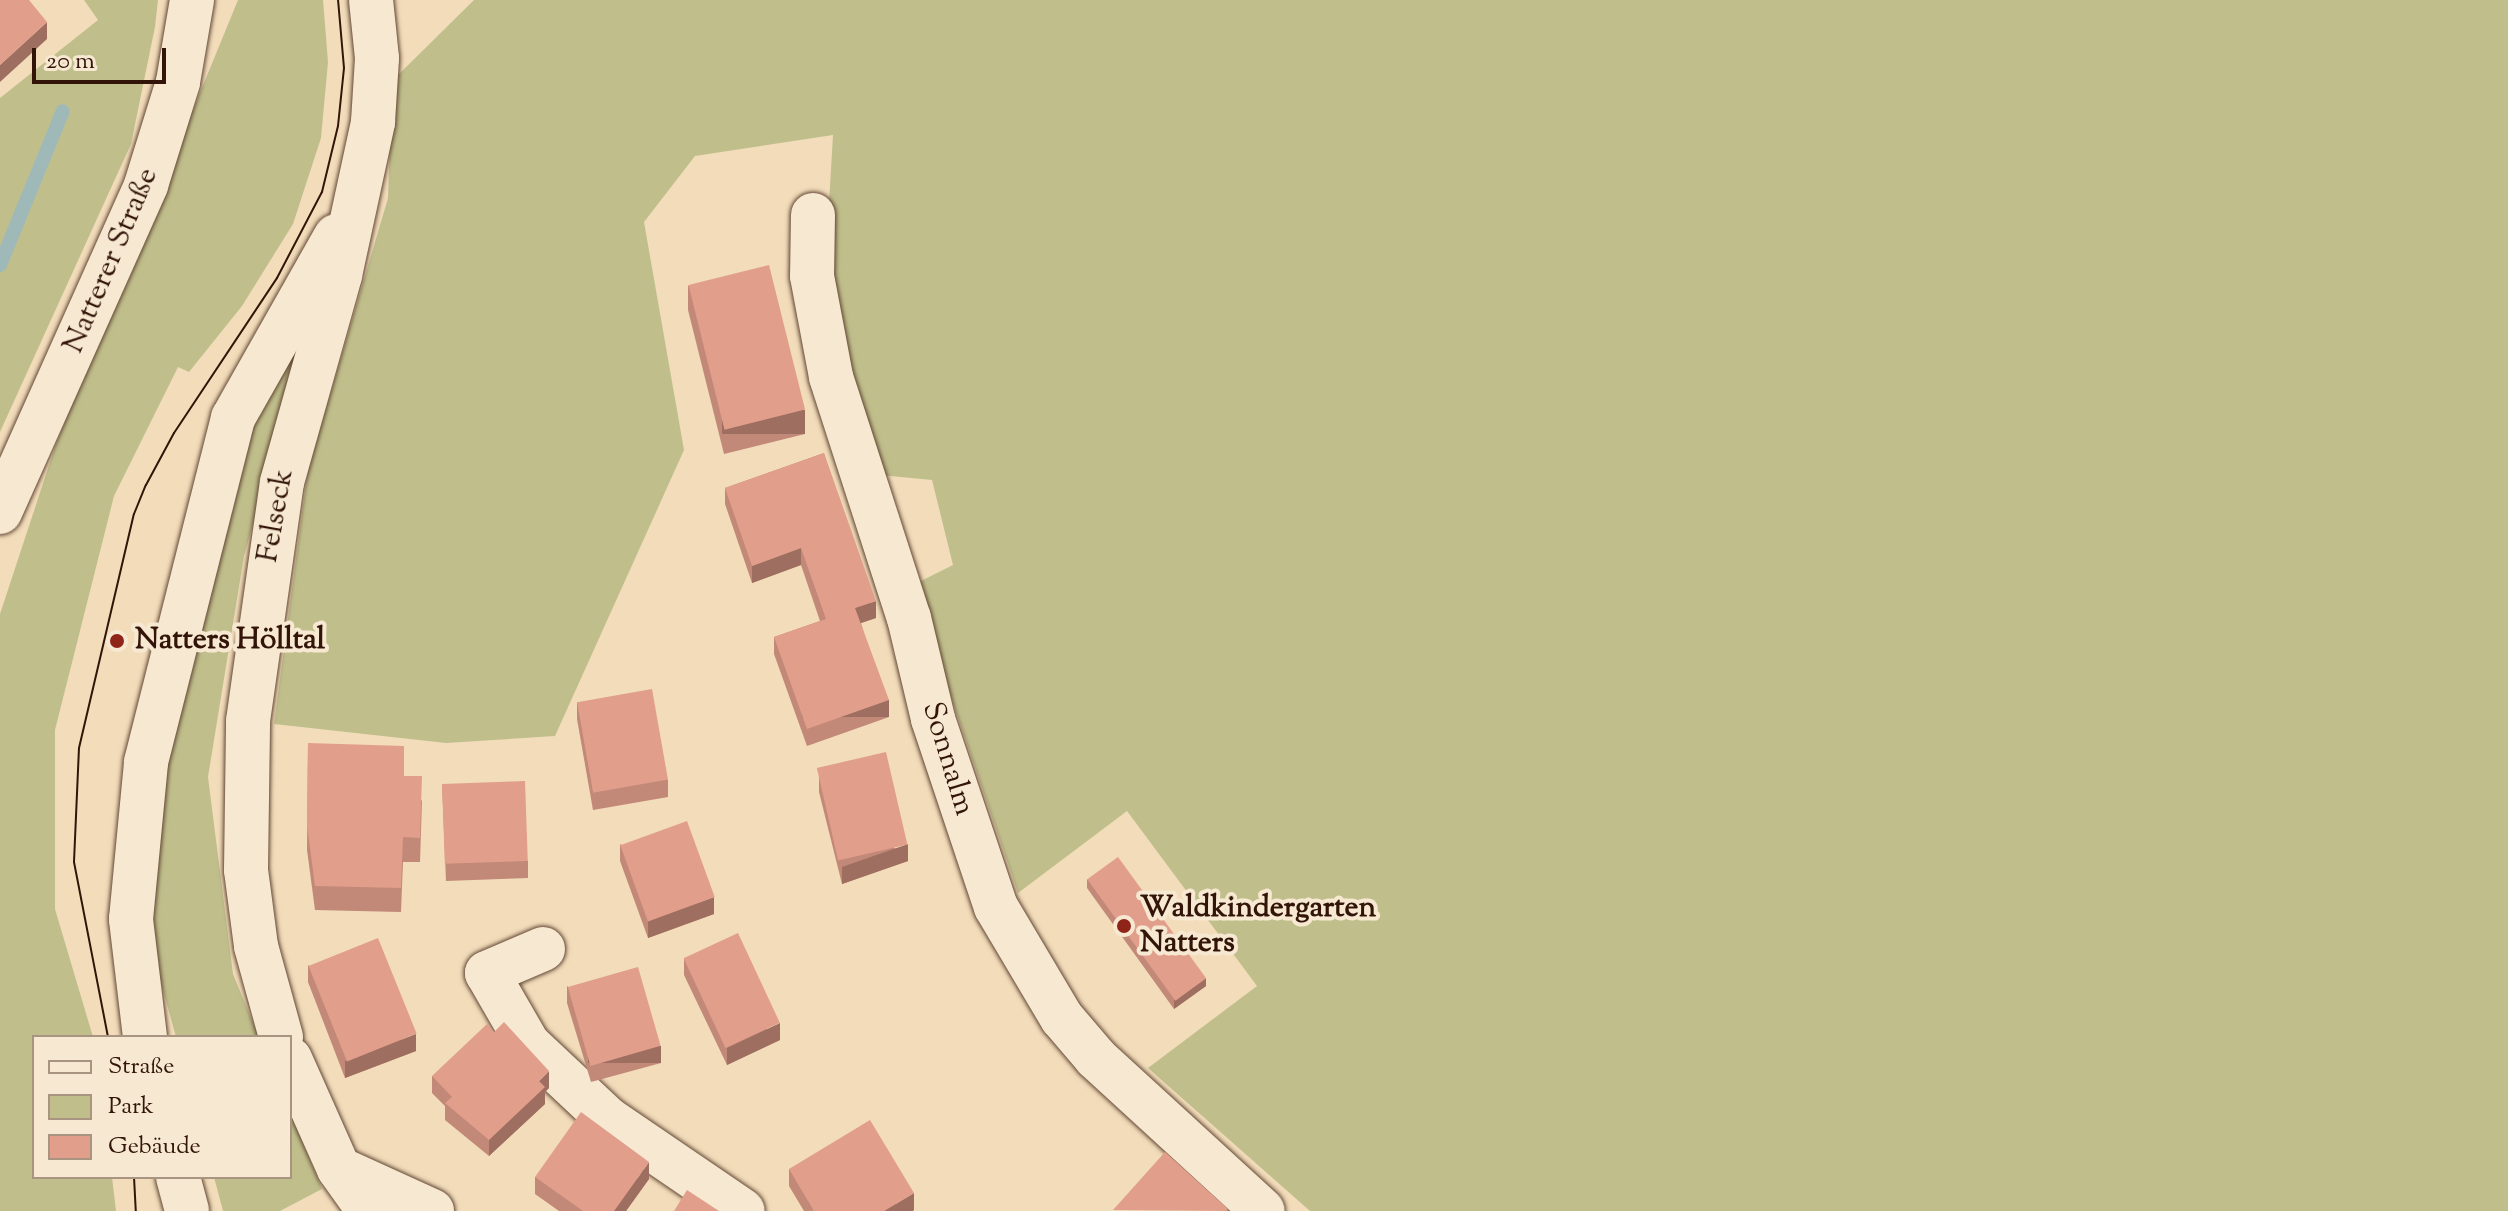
<!DOCTYPE html>
<meta charset="utf-8">
<style>
body{margin:0}
#map{position:relative;width:2508px;height:1211px;overflow:hidden;background:#f2dcba;font-family:"Sorts Mill Goudy",serif}
div>[style]{position:absolute}
[style*='--x']{left:calc(var(--x)*1px);top:calc(var(--y)*1px);width:calc(var(--w)*1px);rotate:calc(var(--a)*1deg)}
.green>*{inset:0;background:#c0bf8c}
.stream>*{height:14px;margin:-7px;padding:0 7px;transform-origin:7px;border-radius:7px;background:#9fb9b9}
.roads{filter:drop-shadow(0 0 2px #624734) drop-shadow(0 0 2px #624734)}
.minor>*{height:44px;margin:-22px;padding:0 22px;transform-origin:22px;border-radius:22px;background:#f7e8d2}
.tram>*{height:2px;margin:-1px;padding:0 1px;transform-origin:1px;border-radius:1px;background:#321508}
.wall>*{inset:0;background:#c28878}
.shaded-wall>*{inset:0;background:#9e6f61;transform-origin:0 0}
.building>*{inset:0;background:#e19e8b;transform-origin:0 0}
.dots>*{width:22px;height:22px;translate:-50% -50%;box-sizing:border-box;border:4px solid #f7e8d2;border-radius:50%}
span{translate:-50% -50%;white-space:nowrap;text-align:center;line-height:1.15;-webkit-text-stroke:8px #f7e8d2;paint-order:stroke}
.street-label{font-size:30px;color:#321508}
.poi-label{font-size:30px;color:#321508;font-weight:700}
.left{translate:0 -50%;text-align:left}
.legend{position:absolute;left:32px;top:1035px;width:260px;height:144px;box-sizing:border-box;background:#f7e8d2;border:2px solid #a89481;margin:0;padding:10px 14px;list-style:none;font-size:24px;color:#321508}
.legend li{display:flex;align-items:center;gap:16px;height:40px}
.legend b{width:40px;border:2px solid #a89481}
.scale{position:absolute;left:32px;top:48px;width:134px;height:36px;box-sizing:border-box;border:4px solid #321508;border-top:0;padding-left:10px;font-size:24px;line-height:28px;white-space:nowrap;color:#321508;-webkit-text-stroke:6px #f7e8d2;paint-order:stroke}
</style>
<div id="map">
<div class="green">
<i style="clip-path:polygon(84px 0,158px 0,155px 27px,131px 144px,0 432px,0 98px,98px 20px)"></i>
<i style="clip-path:polygon(238px 0,323px 0,328px 62px,321px 138px,293px 224px,242px 306px,189px 372px,178px 367px,114px 496px,55px 730px,55px 909px,93px 1037px,34px 1037px,34px 1177px,112px 1177px,116px 1211px,0 1211px,0 614px,56px 444px)"></i>
<i style="clip-path:polygon(474px 0,2508px 0,2508px 1211px,1310px 1211px,1148px 1068px,1257px 986px,1127px 811px,1018px 893px,913px 585px,953px 565px,932px 480px,880px 475px,824px 289px,833px 135px,695px 156px,644px 222px,684px 450px,555px 736px,446px 743px,274px 724px,308px 470px,388px 198px,392px 81px)"></i>
<i style="clip-path:polygon(317px 294px,244px 556px,208px 777px,233px 974px,259px 1037px,176px 1037px,152px 950px,162px 771px,231px 446px)"></i>
<i style="clip-path:polygon(290px 1112px,322px 1189px,280px 1211px,223px 1211px,214px 1177px,290px 1177px)"></i>
</div>
<div class="stream">
<i style="--x:0;--y:265;--w:166;--a:-67.8"></i>
</div>
<div class="roads">
<div class="minor">
<i style="--x:813;--y:215;--w:61;--a:90.9"></i>
<i style="--x:812;--y:276;--w:103;--a:79.3"></i>
<i style="--x:831;--y:377;--w:253;--a:72.1"></i>
<i style="--x:909;--y:618;--w:104;--a:76.6"></i>
<i style="--x:933;--y:719;--w:198;--a:71.5"></i>
<i style="--x:996;--y:907;--w:129;--a:59.3"></i>
<i style="--x:1062;--y:1018;--w:52;--a:49.6"></i>
<i style="--x:1096;--y:1058;--w:226;--a:42.5"></i>
<i style="--x:0;--y:512;--w:358;--a:-65.9"></i>
<i style="--x:146;--y:185;--w:108;--a:-72.7"></i>
<i style="--x:178;--y:82;--w:83;--a:-80.3"></i>
<i style="--x:543;--y:949;--w:61;--a:156.8"></i>
<i style="--x:487;--y:973;--w:82;--a:60"></i>
<i style="--x:528;--y:1044;--w:110;--a:43.2"></i>
<i style="--x:608;--y:1119;--w:163;--a:34.3"></i>
<i style="--x:145;--y:1037;--w:119;--a:-96.8"></i>
<i style="--x:131;--y:919;--w:158;--a:-84.5"></i>
<i style="--x:146;--y:762;--w:355;--a:-75.8"></i>
<i style="--x:233;--y:418;--w:209;--a:-60.5"></i>
<i style="--x:281;--y:1037;--w:94;--a:-105.4"></i>
<i style="--x:256;--y:946;--w:77;--a:-97.5"></i>
<i style="--x:246;--y:870;--w:149;--a:-89.2"></i>
<i style="--x:248;--y:721;--w:241;--a:-81.9"></i>
<i style="--x:282;--y:482;--w:215;--a:-74.3"></i>
<i style="--x:340;--y:275;--w:157;--a:-77.8"></i>
<i style="--x:373;--y:122;--w:64;--a:-86.4"></i>
<i style="--x:377;--y:58;--w:58;--a:-95.9"></i>
<i style="--x:290;--y:1059;--w:120;--a:66"></i>
<i style="--x:339;--y:1169;--w:52;--a:54.5"></i>
<i style="--x:342;--y:1170;--w:99;--a:24.5"></i>
<i style="--x:178;--y:1177;--w:35;--a:75"></i>
</div>
</div>
<div class="tram">
<i style="--x:108;--y:1037;--w:178;--a:-101"></i>
<i style="--x:74;--y:862;--w:114;--a:-87.5"></i>
<i style="--x:79;--y:748;--w:240;--a:-76.8"></i>
<i style="--x:134;--y:514;--w:31;--a:-68"></i>
<i style="--x:146;--y:485;--w:59;--a:-61.7"></i>
<i style="--x:174;--y:433;--w:186;--a:-56.4"></i>
<i style="--x:277;--y:278;--w:97;--a:-62.4"></i>
<i style="--x:322;--y:192;--w:68;--a:-76.4"></i>
<i style="--x:338;--y:126;--w:58;--a:-84.1"></i>
<i style="--x:344;--y:68;--w:68;--a:-95"></i>
<i style="--x:134;--y:1177;--w:34;--a:87"></i>
</div>
<div class="wall">
<i style="clip-path:polygon(688px 285px,805px 434px,724px 454px,688px 310px)"></i>
<i style="clip-path:polygon(824px 453px,876px 618px,861px 623px,889px 717px,807px 746px,774px 654px,774px 637px,820px 621px,801px 565px,752px 583px,725px 504px,725px 488px)"></i>
<i style="clip-path:polygon(577px 702px,668px 780px,668px 797px,593px 810px,577px 719px)"></i>
<i style="clip-path:polygon(308px 743px,404px 776px,422px 801px,420px 862px,403px 862px,401px 912px,315px 910px,307px 850px)"></i>
<i style="clip-path:polygon(819px 775px,908px 861px,842px 884px,819px 792px)"></i>
<i style="clip-path:polygon(442px 784px,528px 861px,528px 878px,446px 881px)"></i>
<i style="clip-path:polygon(620px 844px,714px 914px,648px 938px,620px 861px)"></i>
<i style="clip-path:polygon(1087px 879px,1206px 986px,1174px 1009px,1087px 888px)"></i>
<i style="clip-path:polygon(684px 958px,780px 1040px,727px 1065px,684px 975px)"></i>
<i style="clip-path:polygon(308px 965px,416px 1051px,345px 1078px,308px 982px)"></i>
<i style="clip-path:polygon(567px 986px,661px 1063px,591px 1082px,567px 1003px)"></i>
<i style="clip-path:polygon(432px 1076px,549px 1088px,545px 1092px,545px 1104px,489px 1156px,445px 1120px,445px 1106px,432px 1093px)"></i>
<i style="clip-path:polygon(789px 1169px,914px 1210px,804px 1211px,789px 1186px)"></i>
<i style="clip-path:polygon(535px 1177px,649px 1179px,626px 1211px,559px 1211px,535px 1194px)"></i>
</div>
<div class="shaded-wall">
<i style="clip-path:polygon(47px 22px,47px 39px,0 82px,0 65px)"></i>
<i style="left:805px;top:410px;width:24px;height:83px;rotate:90deg"></i>
<i style="clip-path:polygon(801px 548px,801px 565px,752px 583px,752px 566px)"></i>
<i style="clip-path:polygon(876px 601px,876px 618px,855px 625px,855px 608px)"></i>
<i style="left:889px;top:700px;width:17px;height:87px;rotate:90deg"></i>
<i style="clip-path:polygon(908px 844px,908px 861px,842px 884px,842px 867px)"></i>
<i style="clip-path:polygon(714px 897px,714px 914px,648px 938px,648px 921px)"></i>
<i style="clip-path:polygon(1206px 978px,1206px 986px,1174px 1009px,1174px 1000px)"></i>
<i style="clip-path:polygon(780px 1023px,780px 1040px,727px 1065px,727px 1048px)"></i>
<i style="clip-path:polygon(416px 1034px,416px 1051px,345px 1078px,345px 1061px)"></i>
<i style="left:661px;top:1046px;width:17px;height:73px;rotate:90deg"></i>
<i style="clip-path:polygon(549px 1071px,549px 1088px,545px 1092px,545px 1104px,489px 1156px,489px 1140px,539px 1081px)"></i>
<i style="clip-path:polygon(649px 1162px,649px 1179px,626px 1211px,614px 1211px)"></i>
<i style="clip-path:polygon(914px 1193px,914px 1210px,913px 1211px,884px 1211px)"></i>
</div>
<div class="building">
<i style="clip-path:polygon(0 0,29px 0,47px 22px,0 65px)"></i>
<i style="left:769px;top:265px;width:149px;height:83px;rotate:76deg"></i>
<i style="clip-path:polygon(824px 453px,876px 601px,855px 608px,889px 700px,807px 729px,774px 637px,826px 619px,801px 548px,752px 566px,725px 488px)"></i>
<i style="left:652px;top:689px;width:92px;height:76px;rotate:80deg"></i>
<i style="clip-path:polygon(308px 743px,404px 746px,404px 776px,422px 776px,420px 838px,403px 837px,401px 888px,315px 886px,307px 825px)"></i>
<i style="left:886px;top:752px;width:95px;height:71px;rotate:77deg"></i>
<i style="left:525px;top:781px;width:80px;height:83px;rotate:88deg"></i>
<i style="left:687px;top:821px;width:81px;height:71px;rotate:70deg"></i>
<i style="left:1118px;top:857px;width:150px;height:38px;rotate:54deg"></i>
<i style="left:738px;top:933px;width:99px;height:60px;rotate:65deg"></i>
<i style="left:378px;top:938px;width:103px;height:75px;rotate:68deg"></i>
<i style="left:638px;top:967px;width:82px;height:73px;rotate:74deg"></i>
<i style="clip-path:polygon(504px 1022px,549px 1071px,539px 1081px,545px 1087px,489px 1140px,445px 1103px,452px 1097px,432px 1076px,487px 1024px,494px 1032px)"></i>
<i style="clip-path:polygon(581px 1112px,649px 1162px,614px 1211px,583px 1211px,535px 1177px)"></i>
<i style="clip-path:polygon(870px 1120px,914px 1193px,884px 1211px,814px 1211px,789px 1169px)"></i>
<i style="clip-path:polygon(1165px 1152px,1228px 1209px,1226px 1211px,1113px 1210px)"></i>
<i style="clip-path:polygon(687px 1190px,719px 1211px,674px 1211px)"></i>
</div>
<div class="dots">
<i style="left:117px;top:641px;background:#8f2418"></i>
<i style="left:1124px;top:926px;background:#8f2418"></i>
</div>
<div class="street-label">
<span style="left:112px;top:261px;rotate:-67deg">Natterer Straße</span>
<span style="left:277px;top:516px;rotate:-80deg">Felseck</span>
<span style="left:947px;top:759px;rotate:73deg">Sonnalm</span>
</div>
<div class="poi-label">
<span class="left" style="left:135px;top:641px">Natters Hölltal</span>
<span class="left" style="left:1140px;top:926px">Waldkindergarten<br>Natters</span>
</div>
<ul class="legend">
<li><b style="height:10px;background:#f7e8d2"></b>Straße</li>
<li><b style="height:22px;background:#c0bf8c"></b>Park</li>
<li><b style="height:22px;background:#e19e8b"></b>Gebäude</li>
</ul>
<div class="scale">20 m</div>
</div>
